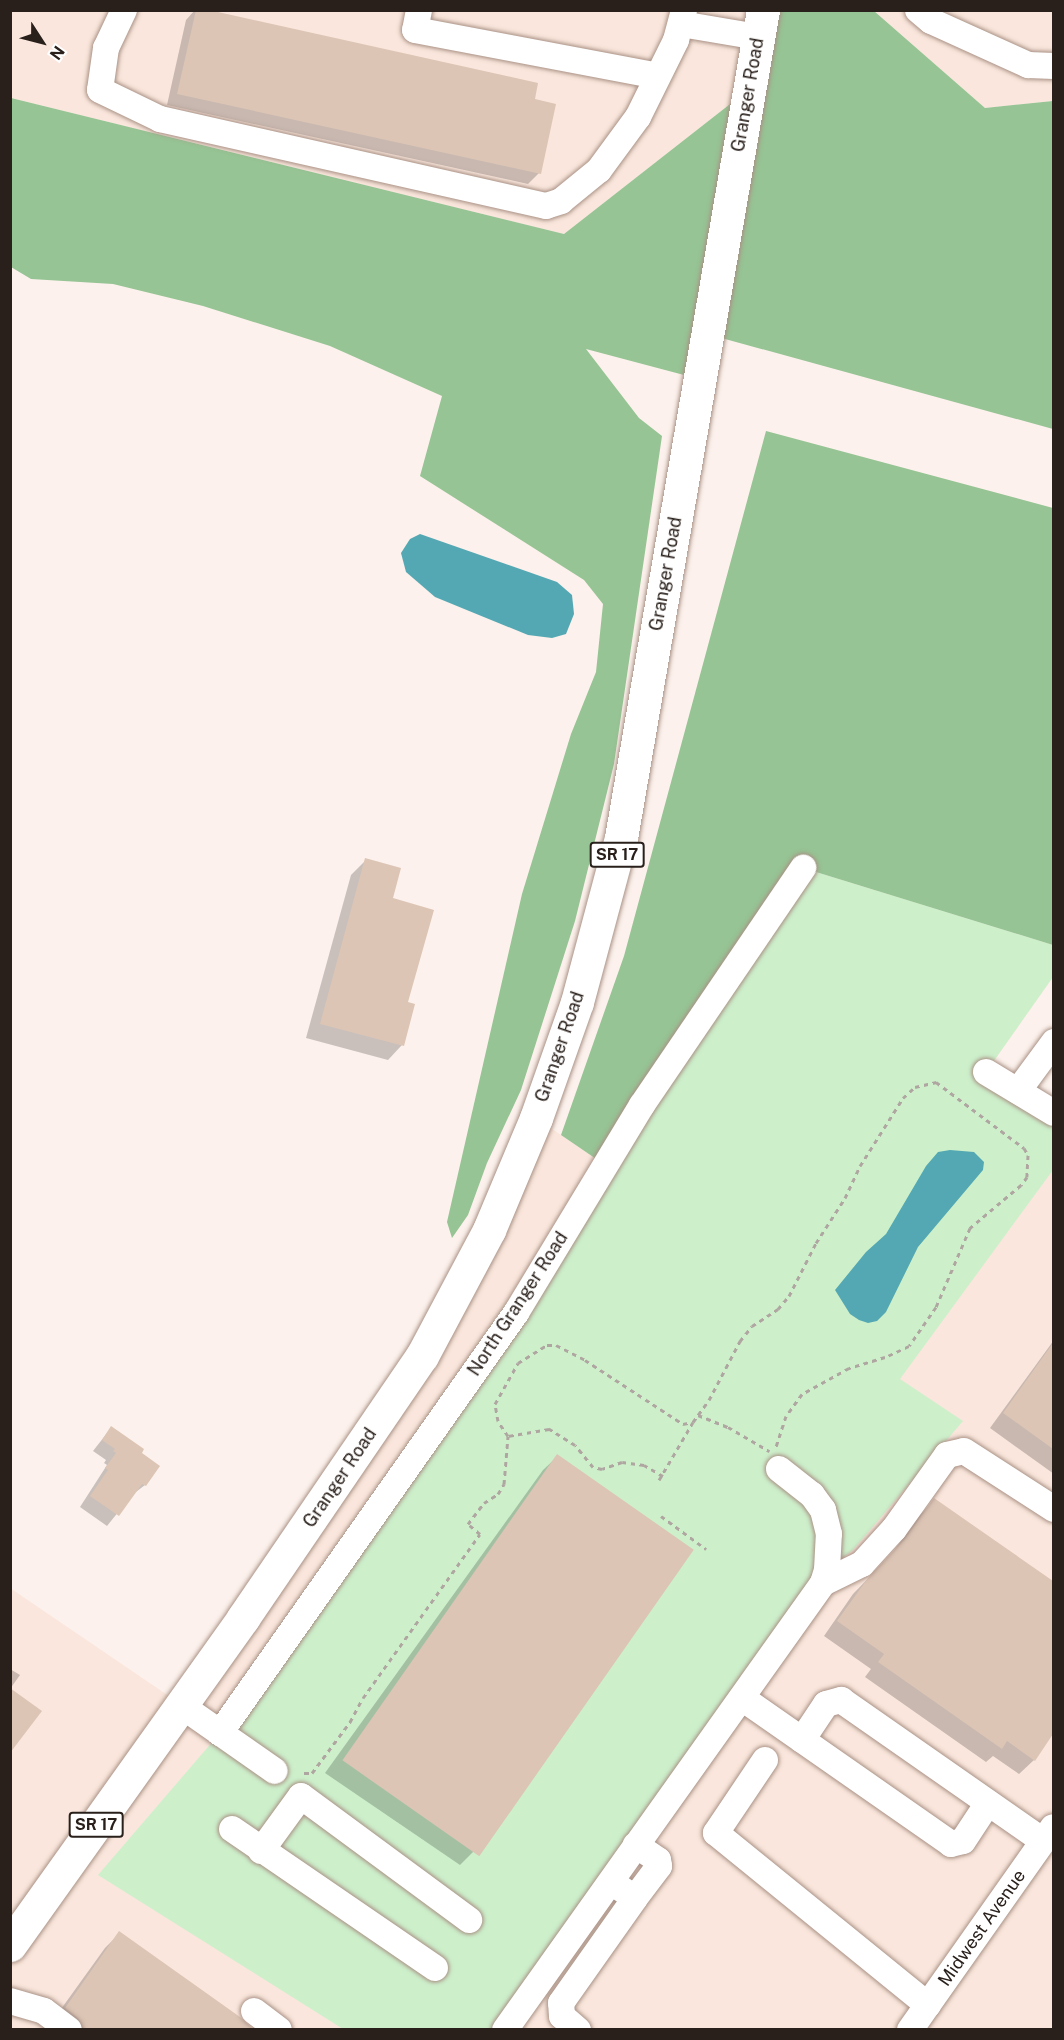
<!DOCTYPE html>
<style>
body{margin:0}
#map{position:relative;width:1064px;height:2040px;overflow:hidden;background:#fcf1ec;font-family:"Public Sans",sans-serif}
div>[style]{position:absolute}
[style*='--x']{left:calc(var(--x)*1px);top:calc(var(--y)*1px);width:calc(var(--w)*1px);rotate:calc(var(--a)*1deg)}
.built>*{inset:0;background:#fae6dc}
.green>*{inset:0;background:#cdf0cb}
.forest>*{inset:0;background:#96c494}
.water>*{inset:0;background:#54a8b3}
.shadow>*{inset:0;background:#0003}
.building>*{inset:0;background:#dcc5b5;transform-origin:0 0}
.path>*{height:3px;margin-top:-1.5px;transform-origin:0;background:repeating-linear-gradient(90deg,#b0a6a1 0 4.5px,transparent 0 9px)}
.roads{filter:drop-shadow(0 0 2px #a99185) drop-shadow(0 0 2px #a99185)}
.minor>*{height:26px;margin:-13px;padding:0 13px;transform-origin:13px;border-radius:13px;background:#fff}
.major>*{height:33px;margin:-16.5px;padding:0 16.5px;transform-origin:16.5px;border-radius:16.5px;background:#fff}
span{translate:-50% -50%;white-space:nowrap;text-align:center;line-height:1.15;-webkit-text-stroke:4.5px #fff;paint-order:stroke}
.shield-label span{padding:2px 4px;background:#fff;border:2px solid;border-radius:4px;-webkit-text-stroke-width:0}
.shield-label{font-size:16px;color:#29201b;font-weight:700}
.street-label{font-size:18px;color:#29201b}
.frame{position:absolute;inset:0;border:12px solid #29201b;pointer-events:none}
.north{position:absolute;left:12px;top:12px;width:60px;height:60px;-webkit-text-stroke:4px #fff;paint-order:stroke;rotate:126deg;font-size:16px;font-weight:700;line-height:24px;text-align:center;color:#29201b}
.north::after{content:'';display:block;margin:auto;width:21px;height:27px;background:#29201b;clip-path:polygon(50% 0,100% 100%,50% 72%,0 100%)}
</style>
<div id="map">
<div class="built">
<i style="clip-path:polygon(11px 11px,763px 11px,748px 90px,564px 234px,11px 98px)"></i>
<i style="clip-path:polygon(874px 11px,1053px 11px,1053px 101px,985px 108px)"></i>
<i style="clip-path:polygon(1053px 945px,1053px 977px,986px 1072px,1053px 1113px,1053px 2029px,11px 2029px,10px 1588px,182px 1705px,315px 1516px,536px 1118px,605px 1165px)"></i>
</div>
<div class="green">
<i style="clip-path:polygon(803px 868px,1053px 945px,1053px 977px,986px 1072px,1053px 1113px,1053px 1170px,900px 1379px,963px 1421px,853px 1550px,827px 1570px,507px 2029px,343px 2029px,98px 1875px,220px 1733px)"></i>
</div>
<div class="forest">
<i style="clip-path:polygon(763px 11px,874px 11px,985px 108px,1053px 101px,1053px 429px,707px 334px,699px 379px,586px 349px,639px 418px,662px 436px,614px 764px,575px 921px,521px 1090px,487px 1163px,468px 1215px,452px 1238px,447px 1222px,522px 894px,571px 734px,596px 672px,603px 604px,584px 580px,420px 476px,442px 396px,330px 346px,203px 306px,113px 284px,31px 279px,11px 267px,11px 98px,564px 234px,748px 90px)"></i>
<i style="clip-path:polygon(766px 431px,1053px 508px,1053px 945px,803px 868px,605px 1165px,561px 1135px,624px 956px)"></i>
</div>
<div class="water">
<i style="clip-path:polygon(420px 534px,557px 582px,572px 595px,574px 614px,566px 634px,552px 638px,528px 635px,435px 597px,406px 572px,401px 553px,410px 539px)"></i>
<i style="clip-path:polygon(950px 1150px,974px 1152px,984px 1162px,983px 1170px,918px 1247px,886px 1312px,877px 1321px,868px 1323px,859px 1320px,850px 1314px,835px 1290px,866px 1252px,886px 1234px,926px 1166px,938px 1152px)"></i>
</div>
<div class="shadow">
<i style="clip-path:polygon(195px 10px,533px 100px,539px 173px,528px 184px,167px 105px,186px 20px)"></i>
<i style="clip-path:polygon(366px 860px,391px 899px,406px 1003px,402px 1045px,388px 1060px,306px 1038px,351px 875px)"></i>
<i style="clip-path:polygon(1054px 1340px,1054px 1474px,990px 1428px)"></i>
<i style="clip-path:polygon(111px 1428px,140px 1453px,145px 1485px,132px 1495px,107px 1526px,80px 1507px,107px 1465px,104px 1463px,106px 1460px,93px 1451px)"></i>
<i style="clip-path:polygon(558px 1456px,474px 1851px,460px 1865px,325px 1773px,543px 1470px)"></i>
<i style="clip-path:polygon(935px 1500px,1054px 1583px,1054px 1731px,1034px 1760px,1019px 1774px,993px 1756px,986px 1762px,865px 1677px,871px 1669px,824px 1636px,853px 1594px,891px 1555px,920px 1515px)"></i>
<i style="clip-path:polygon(10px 1669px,20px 1675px,10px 1689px)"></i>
<i style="clip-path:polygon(120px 1933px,253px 2030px,60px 2030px,51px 2023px,105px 1948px)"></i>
</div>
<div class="building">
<i style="clip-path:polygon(196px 10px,209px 10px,538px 83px,535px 99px,556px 104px,541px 174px,177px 94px)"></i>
<i style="clip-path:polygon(365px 858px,401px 868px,393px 898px,434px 910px,408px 1002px,415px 1004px,404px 1046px,320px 1024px)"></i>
<i style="clip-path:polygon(1053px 1343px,1053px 1449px,1003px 1413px)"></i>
<i style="clip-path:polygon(111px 1426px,144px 1449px,142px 1453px,160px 1466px,146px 1486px,142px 1484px,119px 1516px,90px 1496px,108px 1470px,105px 1468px,116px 1453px,113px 1451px,115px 1449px,102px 1440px)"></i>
<i style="left:557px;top:1454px;width:167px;height:374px;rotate:35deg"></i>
<i style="clip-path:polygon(934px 1498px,1053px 1581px,1053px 1734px,1035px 1761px,1007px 1741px,1002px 1749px,878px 1662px,884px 1654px,837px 1621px,868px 1578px,905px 1539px)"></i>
<i style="clip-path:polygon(10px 1688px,42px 1711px,10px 1753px)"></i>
<i style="clip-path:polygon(119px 1931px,240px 2017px,254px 2030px,84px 2030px,78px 2018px,65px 2008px)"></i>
</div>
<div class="path">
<i style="--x:698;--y:1415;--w:32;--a:22"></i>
<i style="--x:728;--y:1427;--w:48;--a:30.3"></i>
<i style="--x:663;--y:1476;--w:22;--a:-150"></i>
<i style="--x:644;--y:1465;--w:22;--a:-172"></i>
<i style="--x:622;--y:1462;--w:21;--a:161"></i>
<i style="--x:602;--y:1469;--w:9;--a:-167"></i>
<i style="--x:593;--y:1467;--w:28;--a:-129"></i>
<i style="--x:575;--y:1445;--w:31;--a:-148"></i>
<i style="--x:549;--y:1429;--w:42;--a:170.3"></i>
<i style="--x:508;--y:1436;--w:18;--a:-124"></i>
<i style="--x:498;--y:1421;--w:17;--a:-100"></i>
<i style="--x:495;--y:1404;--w:47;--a:-60.7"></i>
<i style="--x:518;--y:1363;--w:34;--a:-32"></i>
<i style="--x:547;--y:1345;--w:9;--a:0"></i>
<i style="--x:556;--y:1345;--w:33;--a:27"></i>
<i style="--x:585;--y:1360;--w:117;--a:33.1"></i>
<i style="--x:683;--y:1424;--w:10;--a:-11"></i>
<i style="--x:693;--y:1422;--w:27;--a:-54"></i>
<i style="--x:709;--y:1400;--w:67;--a:-62.3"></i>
<i style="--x:740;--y:1341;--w:19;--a:-51"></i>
<i style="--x:752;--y:1326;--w:31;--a:-33"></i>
<i style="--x:778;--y:1309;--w:17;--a:-50"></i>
<i style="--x:789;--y:1296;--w:59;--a:-63"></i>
<i style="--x:816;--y:1243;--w:54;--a:-57.2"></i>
<i style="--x:845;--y:1198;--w:35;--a:-65"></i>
<i style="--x:860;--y:1166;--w:80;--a:-57.7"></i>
<i style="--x:903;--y:1098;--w:16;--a:-43"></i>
<i style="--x:915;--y:1087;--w:22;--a:-13"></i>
<i style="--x:936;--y:1082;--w:110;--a:36.9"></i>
<i style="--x:1024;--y:1148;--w:8;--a:60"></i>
<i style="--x:1028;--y:1155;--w:22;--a:93"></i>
<i style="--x:1027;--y:1177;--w:10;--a:127"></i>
<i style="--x:1021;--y:1185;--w:67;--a:139.9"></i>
<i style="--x:970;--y:1228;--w:86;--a:113.3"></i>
<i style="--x:936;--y:1307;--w:47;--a:124.7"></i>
<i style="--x:909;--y:1346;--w:26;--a:155"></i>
<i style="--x:885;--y:1357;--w:38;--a:163"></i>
<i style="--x:849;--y:1368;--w:54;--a:151"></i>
<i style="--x:802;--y:1394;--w:27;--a:126"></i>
<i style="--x:786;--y:1416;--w:35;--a:108"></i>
<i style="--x:659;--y:1480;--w:67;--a:-59.6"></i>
<i style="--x:661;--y:1516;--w:56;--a:36.3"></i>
<i style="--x:304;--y:1773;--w:8;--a:0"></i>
<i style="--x:312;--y:1773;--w:64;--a:-53.3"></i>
<i style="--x:350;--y:1722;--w:27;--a:-62"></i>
<i style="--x:363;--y:1698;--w:201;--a:-54.5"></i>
<i style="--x:480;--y:1534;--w:16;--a:-140"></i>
<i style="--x:468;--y:1524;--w:26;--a:-53"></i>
<i style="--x:484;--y:1503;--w:17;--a:-33"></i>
<i style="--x:498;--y:1494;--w:12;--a:-59"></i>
<i style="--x:504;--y:1484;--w:48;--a:-85.2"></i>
</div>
<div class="roads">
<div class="minor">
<i style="--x:124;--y:10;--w:42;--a:115.3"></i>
<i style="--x:106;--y:48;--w:42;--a:98.1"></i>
<i style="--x:100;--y:90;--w:67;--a:25.8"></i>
<i style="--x:160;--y:119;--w:396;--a:12.7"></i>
<i style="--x:546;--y:206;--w:16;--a:-18"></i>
<i style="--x:561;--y:201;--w:49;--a:-39.2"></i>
<i style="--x:599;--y:170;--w:66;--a:-53.7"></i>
<i style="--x:638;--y:117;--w:86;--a:-63.7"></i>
<i style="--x:676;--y:40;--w:31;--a:-75"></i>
<i style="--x:419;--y:10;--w:20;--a:101"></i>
<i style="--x:415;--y:30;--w:247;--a:10.7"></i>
<i style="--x:918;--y:10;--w:17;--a:40"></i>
<i style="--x:931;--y:21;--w:107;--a:24.4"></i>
<i style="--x:1028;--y:65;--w:26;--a:2"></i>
<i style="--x:681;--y:24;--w:78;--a:9.6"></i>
<i style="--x:986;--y:1072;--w:79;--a:31.1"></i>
<i style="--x:1018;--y:1091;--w:61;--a:-53.7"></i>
<i style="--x:823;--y:1583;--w:43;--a:-26"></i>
<i style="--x:862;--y:1564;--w:47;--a:-47.6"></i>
<i style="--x:894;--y:1529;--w:91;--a:-54.4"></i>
<i style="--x:947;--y:1455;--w:17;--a:-13"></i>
<i style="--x:964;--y:1451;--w:107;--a:32.8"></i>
<i style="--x:742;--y:1698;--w:255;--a:34.9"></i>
<i style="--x:951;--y:1844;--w:12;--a:-14"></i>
<i style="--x:963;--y:1841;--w:45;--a:-56.7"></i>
<i style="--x:182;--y:1706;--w:113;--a:35"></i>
<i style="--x:220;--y:1733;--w:514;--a:-54.83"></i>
<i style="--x:516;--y:1313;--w:243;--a:-58.8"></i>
<i style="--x:642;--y:1105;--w:287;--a:-55.8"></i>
<i style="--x:802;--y:1740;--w:43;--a:-56.3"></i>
<i style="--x:826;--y:1704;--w:16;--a:-15"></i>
<i style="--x:841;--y:1700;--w:246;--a:34.9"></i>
<i style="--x:765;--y:1760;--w:88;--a:123.9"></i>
<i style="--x:716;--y:1833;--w:273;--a:39.1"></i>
<i style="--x:232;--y:1829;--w:246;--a:34.4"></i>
<i style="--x:261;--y:1851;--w:68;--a:-54"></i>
<i style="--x:301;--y:1796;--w:209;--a:36.4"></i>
<i style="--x:620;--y:1888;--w:18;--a:34"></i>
<i style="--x:635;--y:1898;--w:40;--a:-53"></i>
<i style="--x:659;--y:1866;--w:6;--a:-99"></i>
<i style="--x:658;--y:1860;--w:27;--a:-146"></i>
<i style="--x:10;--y:2001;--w:35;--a:16"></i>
<i style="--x:44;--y:2011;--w:31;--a:37"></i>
<i style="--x:254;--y:2011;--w:31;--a:37"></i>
<i style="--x:505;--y:2030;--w:549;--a:-54.57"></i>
<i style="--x:823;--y:1583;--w:14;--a:-73"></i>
<i style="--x:827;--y:1570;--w:36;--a:-87"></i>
<i style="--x:829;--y:1534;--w:25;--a:-104"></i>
<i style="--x:823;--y:1510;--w:19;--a:-126"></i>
<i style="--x:812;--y:1495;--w:42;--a:-141.8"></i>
<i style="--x:578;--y:2030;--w:21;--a:-139"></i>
<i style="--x:562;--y:2016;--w:13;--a:-94"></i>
<i style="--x:561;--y:2003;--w:128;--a:-54.8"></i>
<i style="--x:910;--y:2030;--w:248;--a:-54.8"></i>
</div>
<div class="major">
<i style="--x:10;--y:1945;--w:402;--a:-54.5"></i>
<i style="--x:243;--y:1618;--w:317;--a:-55.7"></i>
<i style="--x:422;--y:1356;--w:143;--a:-62"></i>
<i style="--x:489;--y:1230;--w:121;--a:-67.2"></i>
<i style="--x:536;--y:1118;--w:123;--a:-70.5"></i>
<i style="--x:577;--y:1002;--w:170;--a:-75"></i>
<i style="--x:621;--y:838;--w:840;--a:-80.27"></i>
</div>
</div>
<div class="shield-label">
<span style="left:617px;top:855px">SR 17</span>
<span style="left:96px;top:1825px">SR 17</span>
</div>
<div class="street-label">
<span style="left:748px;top:95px;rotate:-80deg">Granger Road</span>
<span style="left:666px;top:574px;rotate:-80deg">Granger Road</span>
<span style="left:560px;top:1047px;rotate:-71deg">Granger Road</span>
<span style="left:518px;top:1304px;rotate:-57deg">North Granger Road</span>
<span style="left:340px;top:1478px;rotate:-56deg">Granger Road</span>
<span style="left:982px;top:1928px;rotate:-55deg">Midwest Avenue</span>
</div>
<div class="frame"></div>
<div class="north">N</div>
</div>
